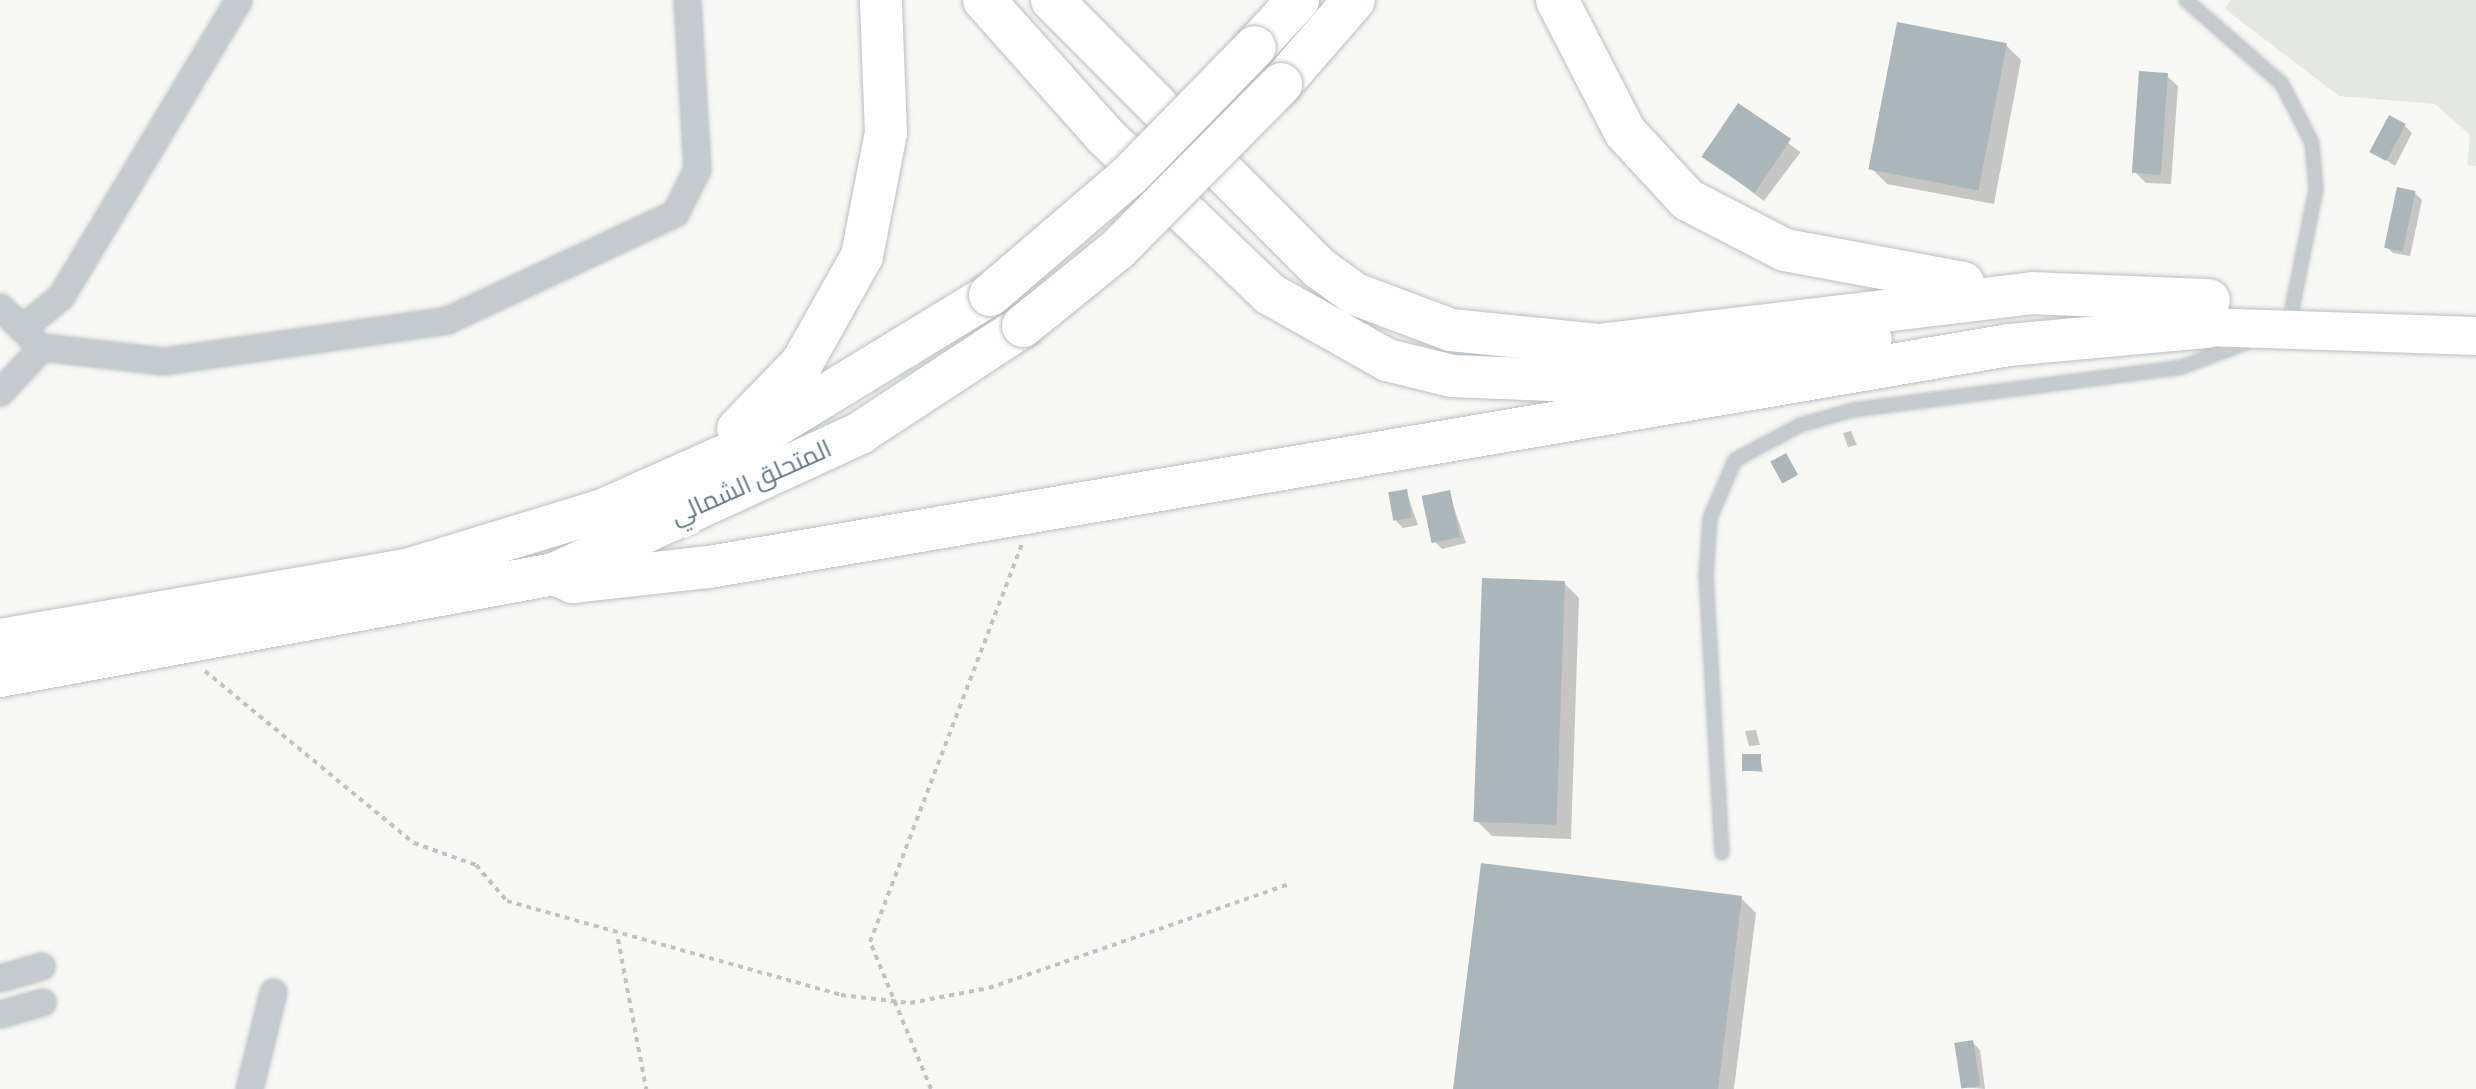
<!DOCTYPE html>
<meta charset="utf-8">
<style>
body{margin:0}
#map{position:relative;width:2476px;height:1089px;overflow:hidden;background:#f7f7f4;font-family:Manrope,Cairo,sans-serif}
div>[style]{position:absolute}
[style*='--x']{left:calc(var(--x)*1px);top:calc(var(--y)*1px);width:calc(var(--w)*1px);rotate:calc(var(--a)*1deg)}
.built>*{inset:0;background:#e5e7e5}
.shadow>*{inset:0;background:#0003;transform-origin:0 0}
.building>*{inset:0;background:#aab6ba;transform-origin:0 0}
.path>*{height:4px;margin-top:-2px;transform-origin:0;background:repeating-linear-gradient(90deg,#c0c3c5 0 5px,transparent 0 10px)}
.roads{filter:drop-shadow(0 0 2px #b9bfc3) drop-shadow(0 0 2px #b9bfc3)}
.service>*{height:12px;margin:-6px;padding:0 6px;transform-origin:6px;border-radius:6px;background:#c4cacd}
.minor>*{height:25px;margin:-12.5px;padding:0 12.5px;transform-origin:12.5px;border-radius:12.5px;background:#c4cacd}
.secondary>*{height:38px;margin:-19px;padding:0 19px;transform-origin:19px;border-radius:19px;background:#fff}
.trunk>*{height:42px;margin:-21px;padding:0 21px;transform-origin:21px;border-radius:21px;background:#fff}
.bridges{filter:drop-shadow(0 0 2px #b9bdc0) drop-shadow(0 0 2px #b9bdc0)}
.trunk-bridge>*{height:42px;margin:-21px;padding:0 21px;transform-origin:21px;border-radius:21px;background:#fff}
span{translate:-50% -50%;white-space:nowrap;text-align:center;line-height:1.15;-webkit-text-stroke:10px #fff;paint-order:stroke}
.street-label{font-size:25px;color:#5f7682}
</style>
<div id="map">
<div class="built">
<i style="clip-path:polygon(2231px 0,2476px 0,2476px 166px,2467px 165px,2470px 135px,2435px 104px,2339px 96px,2225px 9px)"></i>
</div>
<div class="shadow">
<i style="clip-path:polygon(2006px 45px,2021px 60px,1994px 204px,1887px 184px,1872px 169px)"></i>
<i style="clip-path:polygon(2166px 75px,2178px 86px,2171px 184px,2146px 183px,2135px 172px)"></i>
<i style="left:1739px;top:106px;width:77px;height:61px;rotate:37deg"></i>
<i style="clip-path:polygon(2405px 126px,2412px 133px,2395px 166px,2373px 151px)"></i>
<i style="clip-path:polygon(2415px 193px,2422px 200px,2410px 256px,2393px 253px,2386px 246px)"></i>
<i style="clip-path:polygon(1851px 431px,1857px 445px,1848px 447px,1843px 433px)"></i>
<i style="clip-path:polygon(1406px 491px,1418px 525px,1403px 528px,1396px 521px)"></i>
<i style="clip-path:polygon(1449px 493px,1466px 543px,1442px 549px,1435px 542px)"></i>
<i style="clip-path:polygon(1564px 583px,1579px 598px,1571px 839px,1492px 836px,1477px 821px)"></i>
<i style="clip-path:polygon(1756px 730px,1760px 745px,1749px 746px,1745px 731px)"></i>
<i style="clip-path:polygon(1760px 756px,1763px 772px,1744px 770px)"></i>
<i style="clip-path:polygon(1741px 898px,1756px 913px,1734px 1089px,1455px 1089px)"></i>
<i style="clip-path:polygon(1973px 1043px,1980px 1050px,1985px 1089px,1962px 1087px)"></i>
</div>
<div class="building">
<i style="left:1897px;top:22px;width:112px;height:150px;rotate:11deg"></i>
<i style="left:2139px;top:71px;width:29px;height:102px;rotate:4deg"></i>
<i style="left:1738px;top:103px;width:64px;height:65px;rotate:34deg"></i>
<i style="left:2389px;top:115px;width:19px;height:42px;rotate:28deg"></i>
<i style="left:2397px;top:187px;width:19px;height:62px;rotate:12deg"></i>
<i style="left:1786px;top:453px;width:25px;height:18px;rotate:61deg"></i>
<i style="left:1407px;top:489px;width:29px;height:19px;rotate:80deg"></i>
<i style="left:1450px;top:490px;width:48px;height:29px;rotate:78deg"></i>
<i style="left:1482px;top:578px;width:83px;height:244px;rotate:2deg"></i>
<i style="left:1742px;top:754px;width:19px;height:17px"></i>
<i style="clip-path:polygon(1481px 863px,1742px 896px,1718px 1089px,1453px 1089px)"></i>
<i style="left:1973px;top:1040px;width:46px;height:19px;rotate:81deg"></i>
</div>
<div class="path">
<i style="--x:205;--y:671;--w:271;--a:39.5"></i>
<i style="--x:414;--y:843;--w:66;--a:19.5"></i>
<i style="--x:476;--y:865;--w:48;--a:49.3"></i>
<i style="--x:507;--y:901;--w:347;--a:15.7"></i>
<i style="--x:841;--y:995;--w:69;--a:6.6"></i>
<i style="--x:910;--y:1003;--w:80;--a:-10.8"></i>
<i style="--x:989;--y:988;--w:315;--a:-19.1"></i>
<i style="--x:618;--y:939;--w:153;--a:79.4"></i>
<i style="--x:931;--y:1089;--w:159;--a:-112.5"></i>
<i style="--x:870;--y:942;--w:426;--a:-69.1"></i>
</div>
<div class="roads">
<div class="service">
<i style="--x:2186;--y:0;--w:128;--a:41.2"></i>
<i style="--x:2282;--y:84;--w:66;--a:63"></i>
<i style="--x:2312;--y:143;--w:46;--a:85"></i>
<i style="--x:2316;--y:189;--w:122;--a:101.3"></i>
<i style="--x:1722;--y:853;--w:276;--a:-93.3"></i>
<i style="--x:1706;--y:577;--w:59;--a:-86.1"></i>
<i style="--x:1710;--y:518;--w:63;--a:-66.7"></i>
<i style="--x:1735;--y:460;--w:74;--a:-28.3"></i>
<i style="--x:1800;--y:425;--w:55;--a:-15.8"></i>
<i style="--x:1853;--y:410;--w:332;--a:-7.4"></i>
<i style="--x:2182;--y:367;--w:80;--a:-20.5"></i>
</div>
<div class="minor">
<i style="--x:0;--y:307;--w:43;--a:44.1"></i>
<i style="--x:22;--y:328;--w:50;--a:-39.4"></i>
<i style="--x:61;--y:296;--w:345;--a:-59.1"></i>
<i style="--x:0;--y:392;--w:62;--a:-47"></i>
<i style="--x:42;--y:347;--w:122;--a:6.6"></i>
<i style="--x:163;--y:361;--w:287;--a:-8.2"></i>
<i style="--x:447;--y:320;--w:252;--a:-25.1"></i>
<i style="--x:675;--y:213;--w:49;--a:-63.4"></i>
<i style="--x:697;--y:169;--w:169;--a:-93.4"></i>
<i style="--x:0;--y:978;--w:43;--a:-16.3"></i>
<i style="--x:0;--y:1014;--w:44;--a:-15.9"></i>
<i style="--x:249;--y:1089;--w:100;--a:-76.1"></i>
</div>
<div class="secondary">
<i style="--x:2206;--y:327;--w:270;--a:1.9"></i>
</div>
<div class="trunk">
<i style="--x:984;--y:0;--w:182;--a:48.3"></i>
<i style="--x:1105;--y:136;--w:228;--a:43.8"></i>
<i style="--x:1270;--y:294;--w:134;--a:29.4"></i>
<i style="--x:1387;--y:360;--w:67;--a:13.8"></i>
<i style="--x:1452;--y:376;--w:148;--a:2.3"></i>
<i style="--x:1600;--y:382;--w:274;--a:-9"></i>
<i style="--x:1052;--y:0;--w:378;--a:45.1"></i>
<i style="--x:1319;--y:268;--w:44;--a:35.8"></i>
<i style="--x:1355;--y:294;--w:103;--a:20.6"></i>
<i style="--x:1451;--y:330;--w:148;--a:5.8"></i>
<i style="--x:1598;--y:345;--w:437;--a:-6.8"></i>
<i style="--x:2032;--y:293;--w:177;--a:2.3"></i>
<i style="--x:1557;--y:0;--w:148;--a:62.7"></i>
<i style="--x:1625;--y:132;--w:93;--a:47.2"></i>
<i style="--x:1688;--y:200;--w:109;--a:27.3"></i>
<i style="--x:1785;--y:250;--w:181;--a:10.5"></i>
<i style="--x:1255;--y:47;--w:64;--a:-47.5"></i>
<i style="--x:1281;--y:84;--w:111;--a:-49"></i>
<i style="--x:738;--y:429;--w:92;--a:-45.9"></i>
<i style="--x:802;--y:363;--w:123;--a:-60.7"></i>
<i style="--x:862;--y:256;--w:125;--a:-79"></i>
<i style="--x:886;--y:133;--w:133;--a:-92.2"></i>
<i style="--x:554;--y:574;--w:21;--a:23"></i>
<i style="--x:573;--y:582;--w:137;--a:-6.3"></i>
<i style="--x:709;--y:567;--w:1319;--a:-9.69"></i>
<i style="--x:2009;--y:345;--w:198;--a:-5.2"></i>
<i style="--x:0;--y:640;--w:413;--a:-9.8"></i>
<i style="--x:407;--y:570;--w:205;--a:-17"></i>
<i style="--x:603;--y:510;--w:140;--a:-24"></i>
<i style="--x:731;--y:453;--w:303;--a:-31.4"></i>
<i style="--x:0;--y:676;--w:563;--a:-10.43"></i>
<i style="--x:554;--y:574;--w:337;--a:-24.7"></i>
<i style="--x:860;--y:433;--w:195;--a:-33.3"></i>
</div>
</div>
<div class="bridges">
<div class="trunk-bridge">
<i style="--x:990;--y:295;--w:183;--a:-40.6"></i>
<i style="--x:1129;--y:176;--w:180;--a:-45.7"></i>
<i style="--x:1023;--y:326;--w:122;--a:-39"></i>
<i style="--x:1118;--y:249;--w:232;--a:-45.3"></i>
</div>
</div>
<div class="street-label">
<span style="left:751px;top:482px;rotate:-24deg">المتحلق الشمالي</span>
</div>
</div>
